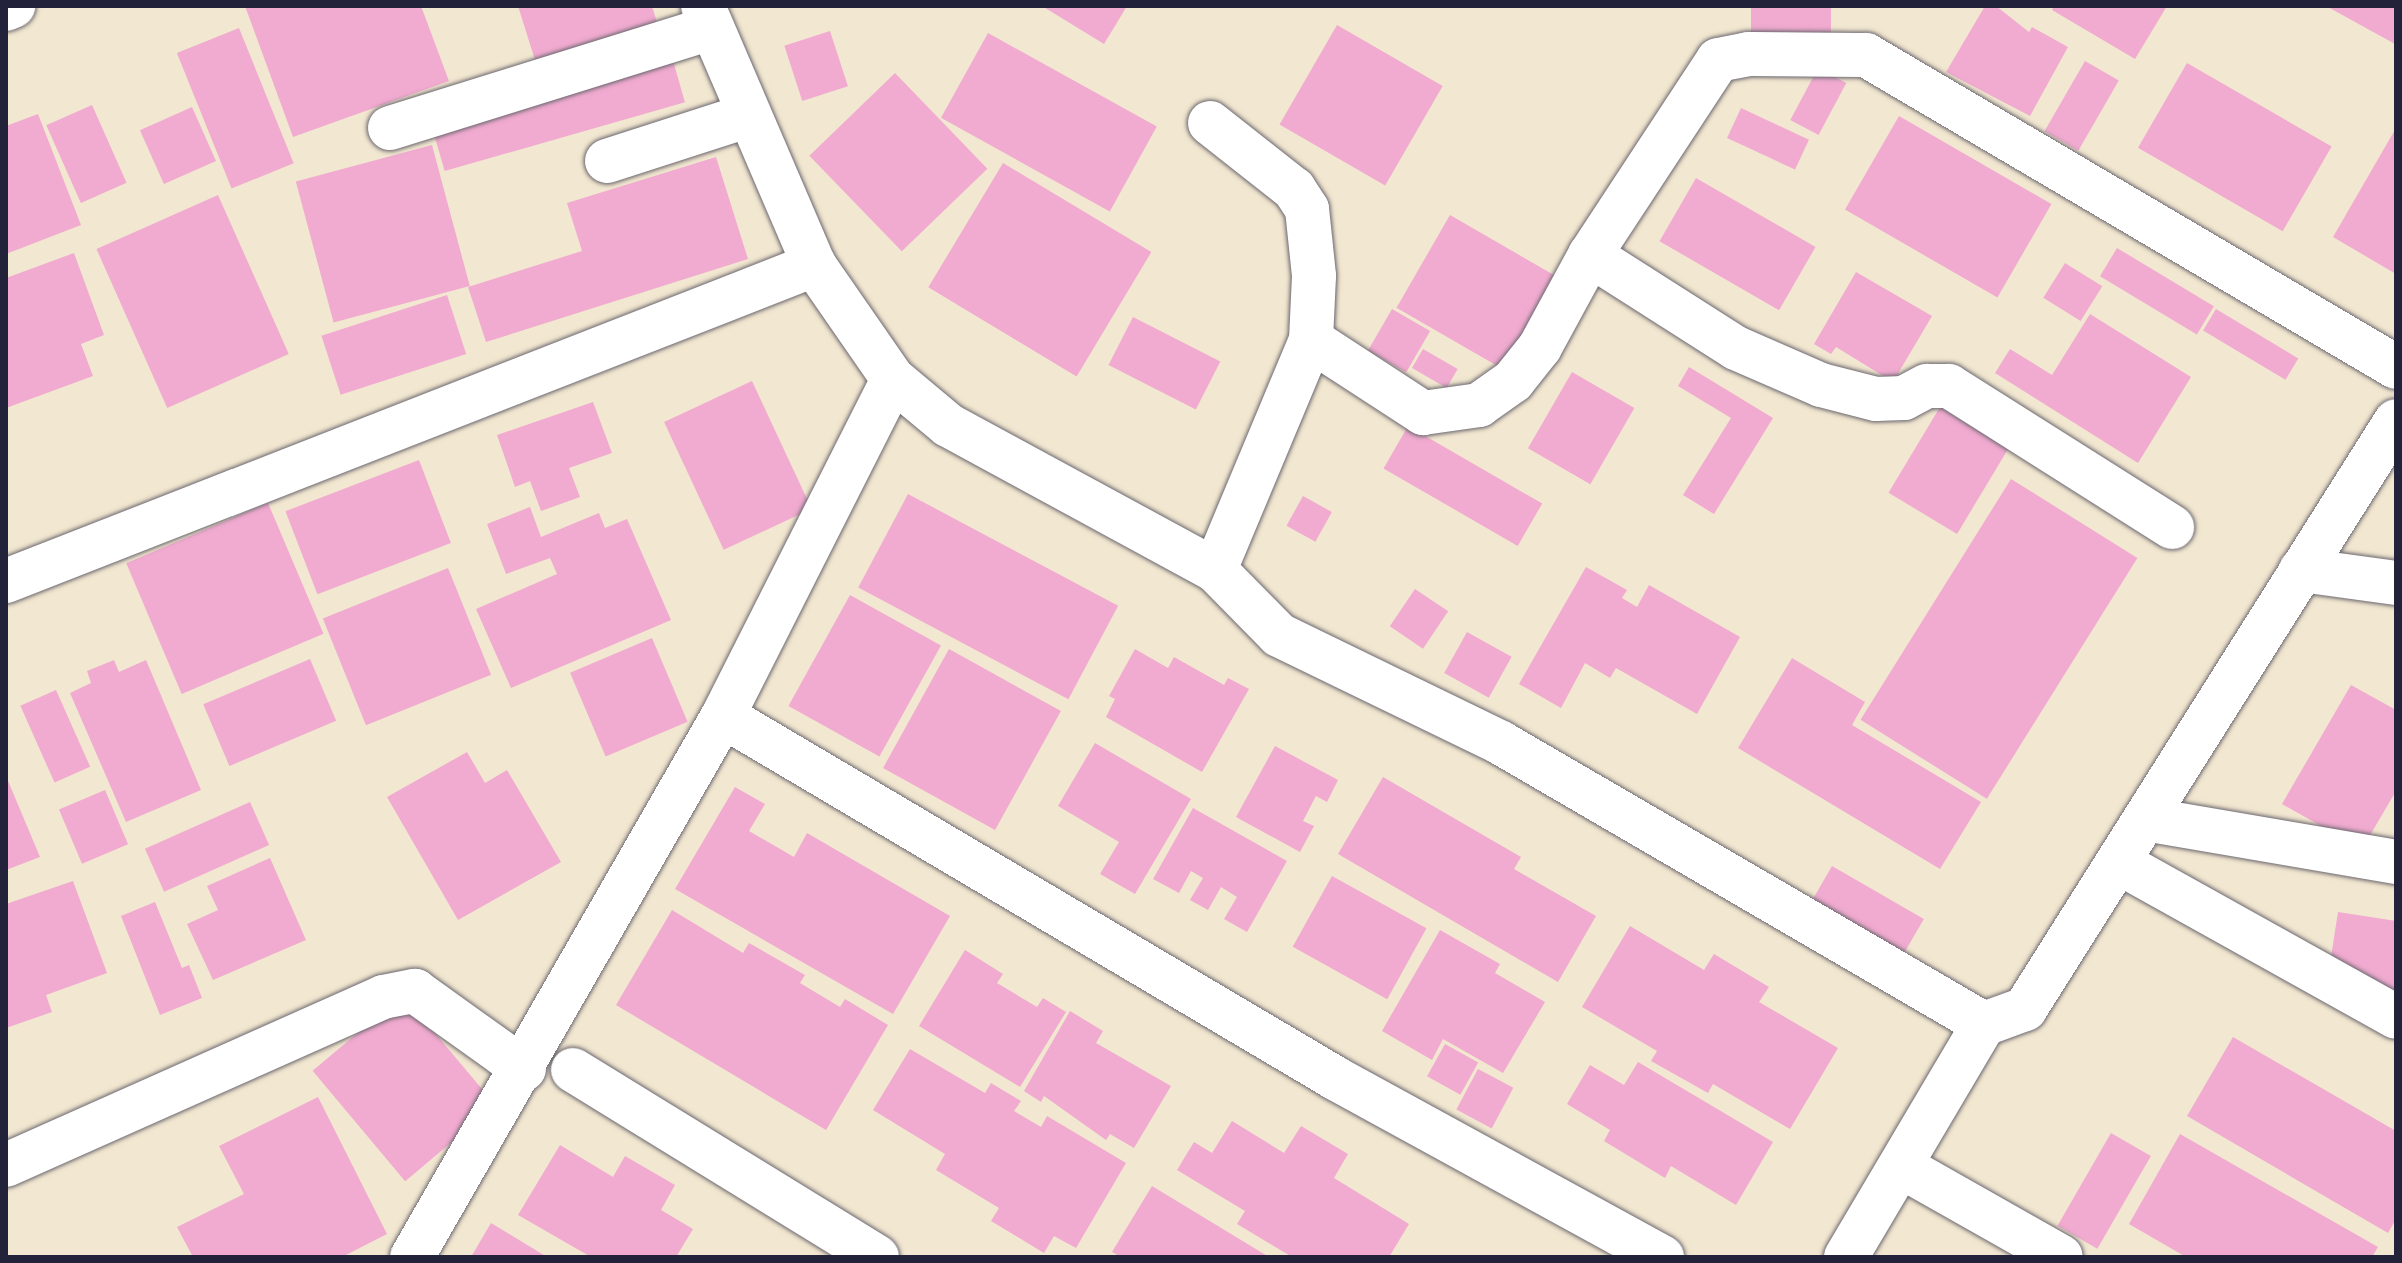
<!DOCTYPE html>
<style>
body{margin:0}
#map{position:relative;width:2402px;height:1263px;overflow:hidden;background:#f2e7d0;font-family:"Gentium Book Plus",serif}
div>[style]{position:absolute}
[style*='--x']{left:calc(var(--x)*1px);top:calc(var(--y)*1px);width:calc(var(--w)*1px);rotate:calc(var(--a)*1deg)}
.building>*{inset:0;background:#f1abd0;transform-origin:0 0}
.roads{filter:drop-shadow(0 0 2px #6b676f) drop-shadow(0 0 2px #6b676f)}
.minor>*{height:44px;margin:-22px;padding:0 22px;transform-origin:22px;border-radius:22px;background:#fff}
span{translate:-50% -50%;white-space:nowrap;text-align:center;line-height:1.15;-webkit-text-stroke:7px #f7f3e8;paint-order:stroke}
.frame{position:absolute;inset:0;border:8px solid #22223b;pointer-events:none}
</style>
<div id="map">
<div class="building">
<i style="clip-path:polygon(245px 6px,421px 6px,449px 81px,293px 137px)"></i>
<i style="clip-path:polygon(518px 6px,652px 6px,662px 39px,540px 76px)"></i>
<i style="clip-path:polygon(1042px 6px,1127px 6px,1104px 44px)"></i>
<i style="left:1751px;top:6px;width:80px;height:35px"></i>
<i style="clip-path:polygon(1985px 6px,1996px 6px,2029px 32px,2032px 27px,2068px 47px,2030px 116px,1946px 72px)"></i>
<i style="clip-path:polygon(2054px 6px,2167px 6px,2135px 59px,2052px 10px)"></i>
<i style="clip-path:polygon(2326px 6px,2396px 6px,2396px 42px,2395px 44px)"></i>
<i style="left:1337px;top:25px;width:122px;height:115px;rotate:30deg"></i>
<i style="left:239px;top:28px;width:146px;height:67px;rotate:68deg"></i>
<i style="left:830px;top:31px;width:58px;height:48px;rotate:72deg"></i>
<i style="left:988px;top:33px;width:193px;height:97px;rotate:29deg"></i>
<i style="left:672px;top:57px;width:47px;height:250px;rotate:74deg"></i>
<i style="left:2085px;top:61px;width:39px;height:81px;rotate:30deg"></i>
<i style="left:2187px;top:63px;width:167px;height:98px;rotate:30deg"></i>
<i style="left:1818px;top:68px;width:32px;height:59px;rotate:28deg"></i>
<i style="left:895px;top:73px;width:133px;height:119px;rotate:46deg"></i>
<i style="left:92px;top:105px;width:85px;height:50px;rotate:66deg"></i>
<i style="left:192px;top:107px;width:59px;height:57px;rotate:66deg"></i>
<i style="left:1741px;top:108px;width:75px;height:33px;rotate:25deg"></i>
<i style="clip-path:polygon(38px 114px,81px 225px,6px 254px,6px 126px)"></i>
<i style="left:1899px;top:116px;width:176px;height:108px;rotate:30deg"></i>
<i style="clip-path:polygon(2396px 128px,2396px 274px,2333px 237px)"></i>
<i style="left:432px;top:145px;width:146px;height:141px;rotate:75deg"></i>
<i style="clip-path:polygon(716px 157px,748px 259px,486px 342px,468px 287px,582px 251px,567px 203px)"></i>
<i style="left:1003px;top:163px;width:173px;height:145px;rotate:31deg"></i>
<i style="left:1696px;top:178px;width:138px;height:73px;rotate:30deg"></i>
<i style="left:218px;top:195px;width:174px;height:133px;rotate:66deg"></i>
<i style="left:1450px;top:215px;width:125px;height:107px;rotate:30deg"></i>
<i style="left:2117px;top:248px;width:113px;height:33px;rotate:31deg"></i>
<i style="clip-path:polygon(74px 253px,104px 335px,81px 344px,93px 376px,6px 408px,6px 278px)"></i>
<i style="left:2065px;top:263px;width:44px;height:41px;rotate:32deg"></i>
<i style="clip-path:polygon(1856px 272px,1932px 316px,1893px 382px,1836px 347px,1831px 354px,1814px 344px)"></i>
<i style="left:447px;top:295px;width:62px;height:132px;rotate:72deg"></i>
<i style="left:1392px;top:309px;width:44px;height:48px;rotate:30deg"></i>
<i style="left:2216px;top:309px;width:96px;height:25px;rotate:31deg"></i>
<i style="clip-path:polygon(2090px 314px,2191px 377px,2138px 463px,1995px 373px,2010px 349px,2052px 375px)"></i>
<i style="left:1133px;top:317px;width:98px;height:54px;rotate:27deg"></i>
<i style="left:1423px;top:349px;width:40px;height:22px;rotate:30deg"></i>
<i style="clip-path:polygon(1689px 367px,1773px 418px,1714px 514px,1683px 495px,1731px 418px,1678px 386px)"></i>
<i style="left:1572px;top:372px;width:72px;height:88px;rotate:30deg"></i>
<i style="left:752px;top:381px;width:141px;height:97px;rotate:65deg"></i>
<i style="clip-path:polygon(593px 402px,612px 453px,569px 468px,580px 497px,541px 511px,530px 481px,515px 487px,497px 435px)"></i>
<i style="left:1940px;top:407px;width:80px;height:100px;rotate:31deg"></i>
<i style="left:1408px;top:426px;width:155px;height:49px;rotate:30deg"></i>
<i style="left:419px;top:460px;width:89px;height:143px;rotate:69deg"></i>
<i style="left:2011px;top:479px;width:149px;height:284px;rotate:32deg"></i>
<i style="left:908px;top:494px;width:238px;height:106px;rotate:28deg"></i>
<i style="left:1303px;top:496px;width:33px;height:34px;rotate:29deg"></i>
<i style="left:268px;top:503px;width:142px;height:154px;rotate:67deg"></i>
<i style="clip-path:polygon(530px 507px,541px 537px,599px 513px,605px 528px,627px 519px,671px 620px,511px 688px,476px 609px,557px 574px,550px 558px,506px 574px,487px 524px)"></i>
<i style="clip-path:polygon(1586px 567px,1627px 590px,1622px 598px,1637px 607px,1649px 585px,1740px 637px,1697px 714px,1616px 668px,1610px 678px,1585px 663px,1561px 708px,1519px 684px)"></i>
<i style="left:448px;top:568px;width:115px;height:135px;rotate:68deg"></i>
<i style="left:1415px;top:589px;width:40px;height:45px;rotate:34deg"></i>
<i style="left:850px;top:595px;width:104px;height:127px;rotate:29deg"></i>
<i style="left:1467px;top:632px;width:51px;height:47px;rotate:29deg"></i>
<i style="left:652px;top:638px;width:91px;height:89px;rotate:67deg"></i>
<i style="left:949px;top:649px;width:128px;height:136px;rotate:29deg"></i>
<i style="clip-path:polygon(1135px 649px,1168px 668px,1174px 657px,1224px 685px,1228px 678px,1249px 689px,1202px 772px,1106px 717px,1115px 699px,1109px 696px)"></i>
<i style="clip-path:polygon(1792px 658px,1865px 702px,1852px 725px,1981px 802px,1940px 869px,1738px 748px)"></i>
<i style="left:310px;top:659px;width:67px;height:116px;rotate:67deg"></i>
<i style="clip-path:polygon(114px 660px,119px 672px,146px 660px,201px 790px,126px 822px,70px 693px,91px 683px,87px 671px)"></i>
<i style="clip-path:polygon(2351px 685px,2396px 710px,2396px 791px,2362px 849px,2282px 804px)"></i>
<i style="left:56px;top:690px;width:84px;height:39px;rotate:66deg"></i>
<i style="clip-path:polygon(1095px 743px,1191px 799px,1135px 894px,1100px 874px,1119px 842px,1058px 806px)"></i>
<i style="clip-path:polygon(1275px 746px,1338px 780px,1327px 802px,1316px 796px,1303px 821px,1314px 826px,1300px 852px,1236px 817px)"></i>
<i style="clip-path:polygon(467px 752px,485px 783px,507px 770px,561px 862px,458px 920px,387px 797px)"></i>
<i style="clip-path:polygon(6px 776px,40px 857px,6px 870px)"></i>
<i style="clip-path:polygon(1383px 777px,1521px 857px,1514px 869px,1596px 916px,1558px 982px,1338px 854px)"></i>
<i style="clip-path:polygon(735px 787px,765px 804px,749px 831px,794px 857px,807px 833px,950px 916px,893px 1014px,675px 889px)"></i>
<i style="left:105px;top:790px;width:59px;height:50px;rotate:67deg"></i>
<i style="left:250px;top:802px;width:47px;height:115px;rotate:66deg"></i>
<i style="clip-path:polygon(1193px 808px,1287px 861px,1247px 932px,1224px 919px,1237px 897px,1221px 887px,1208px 910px,1190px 900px,1203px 878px,1191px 871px,1179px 893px,1153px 879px)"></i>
<i style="clip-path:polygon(270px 858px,306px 940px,213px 980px,187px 924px,218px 910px,207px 886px)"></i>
<i style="left:1832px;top:866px;width:106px;height:39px;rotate:30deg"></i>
<i style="left:1332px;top:876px;width:108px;height:81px;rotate:29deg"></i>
<i style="clip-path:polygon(73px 881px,107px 973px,46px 995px,52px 1012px,6px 1028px,6px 904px)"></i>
<i style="clip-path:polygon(155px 902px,182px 968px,189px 965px,202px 998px,160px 1015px,121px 916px)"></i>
<i style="clip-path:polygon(672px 910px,743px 953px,749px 943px,805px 975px,800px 983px,840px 1007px,845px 999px,888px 1025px,826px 1130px,616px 1005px)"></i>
<i style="clip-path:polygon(2338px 912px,2396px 921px,2396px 1002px,2329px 970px)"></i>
<i style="clip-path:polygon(1630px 926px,1704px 970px,1714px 954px,1769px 987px,1759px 1002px,1838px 1048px,1790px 1129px,1713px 1084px,1708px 1093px,1651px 1061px,1657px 1051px,1582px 1007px)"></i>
<i style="clip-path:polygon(1440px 930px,1500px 964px,1495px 973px,1545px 1002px,1503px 1073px,1443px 1039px,1432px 1060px,1382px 1031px)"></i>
<i style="clip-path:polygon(965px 950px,1003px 974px,997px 983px,1037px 1007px,1043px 998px,1066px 1012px,1020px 1087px,919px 1026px)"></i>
<i style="left:403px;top:995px;width:144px;height:118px;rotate:50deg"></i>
<i style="clip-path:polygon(1070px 1011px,1103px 1031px,1096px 1043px,1171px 1086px,1134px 1148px,1110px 1134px,1106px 1140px,1044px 1096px,1041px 1102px,1024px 1091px)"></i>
<i style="clip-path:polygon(2233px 1037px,2396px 1131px,2396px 1219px,2388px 1233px,2187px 1116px)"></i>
<i style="left:1445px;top:1044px;width:38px;height:37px;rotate:29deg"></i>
<i style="clip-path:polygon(910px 1049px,985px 1093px,991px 1083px,1021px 1101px,1014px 1111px,1041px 1127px,1047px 1116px,1126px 1163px,1076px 1248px,1054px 1236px,1044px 1253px,991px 1221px,999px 1208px,936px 1170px,945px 1154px,873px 1110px)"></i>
<i style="clip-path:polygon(1638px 1062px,1773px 1142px,1736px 1205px,1671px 1166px,1665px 1178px,1604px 1141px,1610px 1130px,1567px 1104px,1590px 1065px,1624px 1085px)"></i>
<i style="left:1478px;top:1069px;width:40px;height:46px;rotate:28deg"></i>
<i style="clip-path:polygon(318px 1097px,387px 1234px,342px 1257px,193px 1257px,177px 1227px,244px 1194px,219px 1146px)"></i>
<i style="clip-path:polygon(1232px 1121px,1284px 1153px,1301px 1126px,1348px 1154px,1334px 1178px,1409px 1224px,1389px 1257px,1292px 1257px,1237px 1224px,1245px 1211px,1177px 1170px,1194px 1142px,1212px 1153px)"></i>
<i style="left:2111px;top:1133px;width:46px;height:107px;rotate:30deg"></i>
<i style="clip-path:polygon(2180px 1134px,2378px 1247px,2372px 1257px,2186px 1257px,2129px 1224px)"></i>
<i style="clip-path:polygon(560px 1145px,613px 1177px,625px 1156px,675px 1185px,661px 1210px,693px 1229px,676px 1257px,591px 1257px,518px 1215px)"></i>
<i style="clip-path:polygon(1152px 1186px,1269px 1257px,1121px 1257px,1112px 1252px)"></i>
<i style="clip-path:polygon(491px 1223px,547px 1257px,471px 1257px)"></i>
</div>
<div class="roads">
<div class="minor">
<i style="--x:703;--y:6;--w:282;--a:66.8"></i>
<i style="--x:814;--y:265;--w:139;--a:55.3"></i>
<i style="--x:893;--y:379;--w:72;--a:39.9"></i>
<i style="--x:948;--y:425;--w:304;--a:28.5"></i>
<i style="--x:1215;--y:570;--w:91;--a:45.4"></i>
<i style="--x:1279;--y:635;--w:247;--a:25.9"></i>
<i style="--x:1501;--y:743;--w:559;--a:30.19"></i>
<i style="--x:6;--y:9;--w:8;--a:-23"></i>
<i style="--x:1210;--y:123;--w:107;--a:38.2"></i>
<i style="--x:1294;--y:189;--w:24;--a:57"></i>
<i style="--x:1307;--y:209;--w:67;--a:84"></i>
<i style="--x:1314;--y:276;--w:64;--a:92.7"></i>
<i style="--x:1311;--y:340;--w:249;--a:112.7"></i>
<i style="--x:390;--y:128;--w:337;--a:-17.3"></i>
<i style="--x:607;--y:161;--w:149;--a:-17.9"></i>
<i style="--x:1590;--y:255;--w:173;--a:32.5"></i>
<i style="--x:1736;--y:348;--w:93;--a:23.5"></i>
<i style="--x:1821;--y:385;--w:57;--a:14.3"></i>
<i style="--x:1876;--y:399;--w:28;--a:-2"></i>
<i style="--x:1904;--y:398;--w:26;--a:-28"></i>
<i style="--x:1927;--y:386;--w:22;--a:0"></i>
<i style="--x:1949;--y:386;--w:264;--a:32.3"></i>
<i style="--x:1311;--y:340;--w:134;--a:33.1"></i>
<i style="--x:1423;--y:413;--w:57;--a:-8.1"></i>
<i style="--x:1479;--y:405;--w:42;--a:-35.2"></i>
<i style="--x:1513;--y:381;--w:43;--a:-51.5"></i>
<i style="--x:1540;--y:347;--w:105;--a:-61.5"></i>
<i style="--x:1590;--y:255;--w:233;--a:-56.7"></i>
<i style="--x:1718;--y:60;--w:31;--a:-11"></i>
<i style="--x:1748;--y:54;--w:118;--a:0.5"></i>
<i style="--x:1866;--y:55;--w:615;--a:30.48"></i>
<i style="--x:2301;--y:570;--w:96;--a:7.8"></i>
<i style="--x:6;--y:581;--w:868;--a:-21.36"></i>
<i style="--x:723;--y:716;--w:711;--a:30.6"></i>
<i style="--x:1335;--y:1078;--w:373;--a:28.7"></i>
<i style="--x:2145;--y:819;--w:255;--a:9.7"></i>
<i style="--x:2118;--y:862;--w:318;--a:29.1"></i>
<i style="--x:573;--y:1070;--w:357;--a:31.6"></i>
<i style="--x:6;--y:1165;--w:413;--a:-24"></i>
<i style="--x:383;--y:997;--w:33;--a:-11"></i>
<i style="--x:415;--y:991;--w:134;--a:35.6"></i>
<i style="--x:1904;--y:1168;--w:180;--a:29.5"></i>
<i style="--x:412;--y:1257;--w:624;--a:-60.11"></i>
<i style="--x:723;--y:716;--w:377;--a:-63.2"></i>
<i style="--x:1846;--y:1257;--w:271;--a:-59.4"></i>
<i style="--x:1984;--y:1024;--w:44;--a:-20.1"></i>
<i style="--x:2025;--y:1009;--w:695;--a:-57.75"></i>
</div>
</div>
<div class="frame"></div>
</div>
